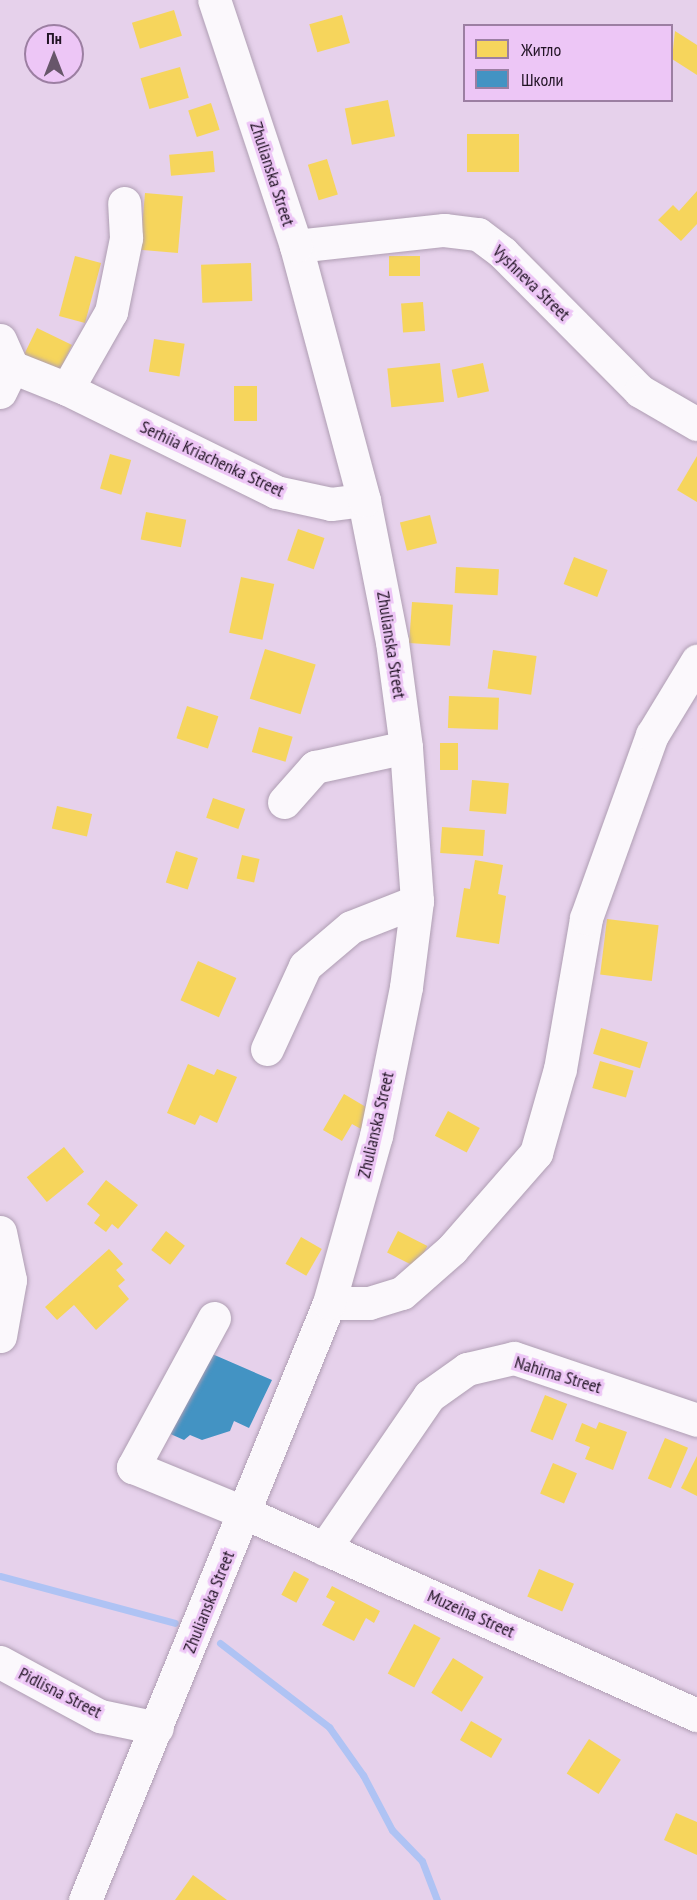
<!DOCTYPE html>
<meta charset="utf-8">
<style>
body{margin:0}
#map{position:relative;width:697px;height:1900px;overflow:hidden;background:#e6d1eb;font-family:"PT Sans Narrow",sans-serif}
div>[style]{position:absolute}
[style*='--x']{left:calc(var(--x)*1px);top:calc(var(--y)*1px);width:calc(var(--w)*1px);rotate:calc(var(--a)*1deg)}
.homes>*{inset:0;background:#f6d55c;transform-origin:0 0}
.schools>*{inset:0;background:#4393c3}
.stream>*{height:7px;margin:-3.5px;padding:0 3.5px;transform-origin:3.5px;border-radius:3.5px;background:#afc3f4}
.roads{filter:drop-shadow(0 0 2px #af9eb3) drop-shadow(0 0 2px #af9eb3)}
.minor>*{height:33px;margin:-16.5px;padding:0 16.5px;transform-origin:16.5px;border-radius:16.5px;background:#fbf8fc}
span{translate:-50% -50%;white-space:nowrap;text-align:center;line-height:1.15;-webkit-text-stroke:6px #edc6f6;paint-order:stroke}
.street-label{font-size:18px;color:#221425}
.legend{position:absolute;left:463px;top:24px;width:210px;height:78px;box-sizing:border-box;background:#edc6f6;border:2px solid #9c7fa2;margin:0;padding:8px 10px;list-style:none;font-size:18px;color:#221425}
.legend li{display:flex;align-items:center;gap:12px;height:30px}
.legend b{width:30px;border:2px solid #9c7fa2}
.north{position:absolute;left:24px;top:24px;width:60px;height:60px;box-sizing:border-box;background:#edc6f6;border:2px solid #9c7fa2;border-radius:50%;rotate:0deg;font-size:16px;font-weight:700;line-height:24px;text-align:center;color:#221425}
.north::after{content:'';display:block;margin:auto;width:21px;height:27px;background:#67566a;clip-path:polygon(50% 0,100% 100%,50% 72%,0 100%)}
</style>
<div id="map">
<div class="homes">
<i style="left:174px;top:10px;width:27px;height:44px;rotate:73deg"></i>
<i style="left:342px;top:15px;width:29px;height:34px;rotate:74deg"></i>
<i style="clip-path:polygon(675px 31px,697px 45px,697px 75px,672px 59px)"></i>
<i style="left:180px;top:67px;width:32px;height:41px;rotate:74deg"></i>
<i style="left:388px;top:100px;width:37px;height:44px;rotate:79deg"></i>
<i style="left:211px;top:103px;width:28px;height:24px;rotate:72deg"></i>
<i style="left:467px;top:134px;width:52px;height:38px"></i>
<i style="left:213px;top:151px;width:21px;height:44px;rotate:85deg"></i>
<i style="left:327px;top:159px;width:37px;height:20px;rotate:73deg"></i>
<i style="clip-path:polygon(697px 191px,697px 224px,681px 241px,658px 220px,673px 205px,679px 211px)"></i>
<i style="left:145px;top:193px;width:38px;height:57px;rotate:5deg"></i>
<i style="left:75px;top:256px;width:27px;height:62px;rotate:15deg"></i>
<i style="left:420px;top:256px;width:20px;height:31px;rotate:90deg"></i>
<i style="left:251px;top:263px;width:38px;height:50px;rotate:88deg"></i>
<i style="left:423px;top:302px;width:29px;height:22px;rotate:86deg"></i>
<i style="left:37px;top:328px;width:39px;height:38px;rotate:26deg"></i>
<i style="left:154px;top:339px;width:31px;height:33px;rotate:9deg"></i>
<i style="left:440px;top:363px;width:39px;height:53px;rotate:84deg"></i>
<i style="left:483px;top:363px;width:29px;height:32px;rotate:78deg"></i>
<i style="left:234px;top:386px;width:23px;height:35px"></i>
<i style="left:110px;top:454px;width:22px;height:36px;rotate:16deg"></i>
<i style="clip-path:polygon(697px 456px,697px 502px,677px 490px)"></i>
<i style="left:146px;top:512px;width:41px;height:28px;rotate:11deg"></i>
<i style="left:430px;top:515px;width:29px;height:31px;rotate:76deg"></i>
<i style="left:298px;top:529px;width:28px;height:33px;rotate:19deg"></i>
<i style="left:574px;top:557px;width:36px;height:29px;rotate:21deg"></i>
<i style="left:456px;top:567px;width:43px;height:26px;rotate:3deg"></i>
<i style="left:241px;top:577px;width:34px;height:57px;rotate:12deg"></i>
<i style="left:412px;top:602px;width:41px;height:41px;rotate:4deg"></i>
<i style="left:265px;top:649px;width:53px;height:52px;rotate:17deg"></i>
<i style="left:493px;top:650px;width:44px;height:39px;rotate:8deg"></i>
<i style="left:449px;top:696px;width:50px;height:32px;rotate:2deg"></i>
<i style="left:187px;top:706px;width:33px;height:34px;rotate:18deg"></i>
<i style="left:259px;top:727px;width:35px;height:26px;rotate:16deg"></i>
<i style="left:440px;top:743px;width:18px;height:27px"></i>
<i style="left:472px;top:780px;width:37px;height:31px;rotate:5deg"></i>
<i style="left:213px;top:798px;width:34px;height:21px;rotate:19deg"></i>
<i style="left:57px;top:806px;width:36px;height:23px;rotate:13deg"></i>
<i style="left:442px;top:827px;width:43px;height:26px;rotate:4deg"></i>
<i style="left:176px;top:851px;width:23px;height:33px;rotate:18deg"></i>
<i style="left:242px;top:855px;width:18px;height:24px;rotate:13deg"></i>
<i style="clip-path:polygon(475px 860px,503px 865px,498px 894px,506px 896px,499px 944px,456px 937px,464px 888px,470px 889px)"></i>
<i style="left:607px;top:919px;width:52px;height:56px;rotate:7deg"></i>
<i style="left:198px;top:961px;width:42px;height:43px;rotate:24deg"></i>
<i style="left:601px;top:1028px;width:49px;height:27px;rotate:17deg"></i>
<i style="left:600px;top:1061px;width:35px;height:28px;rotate:16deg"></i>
<i style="clip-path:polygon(188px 1064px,214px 1075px,217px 1069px,237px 1077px,217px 1123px,200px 1115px,195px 1125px,167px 1113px)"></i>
<i style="clip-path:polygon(344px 1094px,371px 1110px,361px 1129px,352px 1124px,342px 1141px,323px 1130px)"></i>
<i style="left:448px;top:1111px;width:36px;height:28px;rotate:28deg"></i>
<i style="left:64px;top:1147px;width:32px;height:48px;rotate:51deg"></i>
<i style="clip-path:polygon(106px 1180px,138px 1205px,118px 1229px,112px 1224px,106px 1232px,94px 1223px,100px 1215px,87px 1204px)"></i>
<i style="left:166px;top:1231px;width:24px;height:24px;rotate:38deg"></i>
<i style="left:398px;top:1231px;width:33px;height:24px;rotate:27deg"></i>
<i style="left:301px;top:1237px;width:24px;height:31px;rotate:30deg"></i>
<i style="clip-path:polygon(109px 1249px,123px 1264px,116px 1270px,125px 1280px,118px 1286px,129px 1299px,96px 1330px,74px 1305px,57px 1320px,45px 1307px)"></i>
<i style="left:545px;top:1395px;width:24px;height:39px;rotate:22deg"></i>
<i style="clip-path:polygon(599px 1422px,627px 1432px,613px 1470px,585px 1459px,590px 1447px,575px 1441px,582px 1423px,596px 1429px)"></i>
<i style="left:665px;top:1438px;width:25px;height:44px;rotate:23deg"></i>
<i style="clip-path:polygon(697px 1456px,697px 1496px,681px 1488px)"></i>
<i style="left:553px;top:1463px;width:26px;height:33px;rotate:23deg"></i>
<i style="left:539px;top:1569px;width:38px;height:30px;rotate:23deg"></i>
<i style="left:294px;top:1571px;width:17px;height:27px;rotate:28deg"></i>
<i style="clip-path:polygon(332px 1586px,380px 1611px,374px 1623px,366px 1618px,354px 1641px,322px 1625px,335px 1602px,326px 1597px)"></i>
<i style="left:414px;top:1624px;width:30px;height:56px;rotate:28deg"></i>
<i style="left:453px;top:1658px;width:36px;height:41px;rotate:32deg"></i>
<i style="left:471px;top:1721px;width:36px;height:22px;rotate:30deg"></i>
<i style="left:589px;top:1739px;width:38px;height:41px;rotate:33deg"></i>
<i style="clip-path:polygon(676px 1813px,697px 1822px,697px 1855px,664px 1840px)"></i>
<i style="clip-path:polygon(193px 1875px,227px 1900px,175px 1900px)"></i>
</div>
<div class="schools">
<i style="clip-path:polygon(203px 1350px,272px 1380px,249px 1428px,234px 1421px,230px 1431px,202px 1440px,190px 1435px,184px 1440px,166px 1432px)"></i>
</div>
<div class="stream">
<i style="--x:0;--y:1576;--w:181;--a:15"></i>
<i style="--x:220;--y:1643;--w:138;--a:37.6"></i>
<i style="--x:329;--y:1727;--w:59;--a:54.7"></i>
<i style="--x:363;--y:1775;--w:62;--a:62.2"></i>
<i style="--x:392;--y:1830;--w:43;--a:45.9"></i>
<i style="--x:422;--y:1861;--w:42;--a:69"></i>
</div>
<div class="roads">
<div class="minor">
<i style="--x:296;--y:246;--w:149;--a:-6.2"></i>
<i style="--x:444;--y:230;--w:34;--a:7"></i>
<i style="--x:478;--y:234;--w:31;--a:37"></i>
<i style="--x:503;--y:253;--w:194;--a:45.2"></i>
<i style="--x:640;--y:391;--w:66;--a:30.1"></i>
<i style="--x:0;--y:340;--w:30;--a:66"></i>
<i style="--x:12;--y:367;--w:59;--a:21.8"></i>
<i style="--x:67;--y:389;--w:233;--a:26.2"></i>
<i style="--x:276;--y:492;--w:56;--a:12.3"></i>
<i style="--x:331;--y:504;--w:33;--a:-7"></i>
<i style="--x:67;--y:389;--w:89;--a:-60.3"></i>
<i style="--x:111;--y:312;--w:76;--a:-78.5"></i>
<i style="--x:126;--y:238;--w:35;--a:-93"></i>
<i style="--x:0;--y:392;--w:28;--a:-64"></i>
<i style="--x:284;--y:802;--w:47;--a:-48.5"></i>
<i style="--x:315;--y:767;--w:93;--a:-12.4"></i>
<i style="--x:267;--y:1049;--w:91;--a:-65.4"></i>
<i style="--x:305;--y:966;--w:60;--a:-40.3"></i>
<i style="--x:351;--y:927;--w:71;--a:-21.5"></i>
<i style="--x:0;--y:1232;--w:49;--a:78.2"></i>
<i style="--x:10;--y:1280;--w:57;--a:100.1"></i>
<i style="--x:329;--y:1303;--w:40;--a:0"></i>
<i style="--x:369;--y:1303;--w:34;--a:-17"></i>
<i style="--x:402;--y:1293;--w:67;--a:-41.3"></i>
<i style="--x:452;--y:1249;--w:128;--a:-48.8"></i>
<i style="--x:536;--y:1153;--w:87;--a:-74.1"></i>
<i style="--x:560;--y:1069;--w:153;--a:-80.2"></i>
<i style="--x:586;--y:918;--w:195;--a:-70.2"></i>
<i style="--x:652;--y:735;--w:87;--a:-58.7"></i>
<i style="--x:214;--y:1318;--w:170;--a:118.5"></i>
<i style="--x:133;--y:1467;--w:121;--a:22.3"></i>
<i style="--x:245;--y:1513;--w:495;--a:24.1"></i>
<i style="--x:324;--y:1549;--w:186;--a:-55.5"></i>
<i style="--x:429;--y:1396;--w:47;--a:-35.4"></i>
<i style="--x:467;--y:1369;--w:48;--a:-13.2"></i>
<i style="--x:514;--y:1358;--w:193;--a:18.7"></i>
<i style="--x:0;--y:1662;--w:114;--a:28.4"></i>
<i style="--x:100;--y:1716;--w:58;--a:11.9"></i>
<i style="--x:85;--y:1900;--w:645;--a:-67.77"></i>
<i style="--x:329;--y:1303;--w:173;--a:-74.3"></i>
<i style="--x:376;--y:1136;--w:152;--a:-78.6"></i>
<i style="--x:406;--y:987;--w:87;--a:-82.7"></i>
<i style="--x:417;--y:901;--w:154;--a:-94.1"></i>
<i style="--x:406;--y:747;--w:106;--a:-97.6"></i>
<i style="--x:392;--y:642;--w:145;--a:-101.2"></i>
<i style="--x:364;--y:500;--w:263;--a:-105"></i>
<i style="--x:296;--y:246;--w:259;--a:-108.4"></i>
</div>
</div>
<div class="street-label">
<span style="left:272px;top:174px;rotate:72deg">Zhulianska Street</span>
<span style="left:531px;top:283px;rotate:44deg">Vyshneva Street</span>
<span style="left:212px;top:459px;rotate:25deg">Serhiia Kriachenka Street</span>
<span style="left:391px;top:645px;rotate:81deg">Zhulianska Street</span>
<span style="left:376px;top:1125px;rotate:-77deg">Zhulianska Street</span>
<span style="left:558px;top:1375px;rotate:17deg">Nahirna Street</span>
<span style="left:209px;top:1602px;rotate:-68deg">Zhulianska Street</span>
<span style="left:471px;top:1614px;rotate:24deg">Muzeina Street</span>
<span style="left:60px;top:1693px;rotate:27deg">Pidlisna Street</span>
</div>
<ul class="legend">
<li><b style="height:16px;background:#f6d55c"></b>Житло</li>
<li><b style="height:16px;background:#4393c3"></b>Школи</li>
</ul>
<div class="north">Пн</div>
</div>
